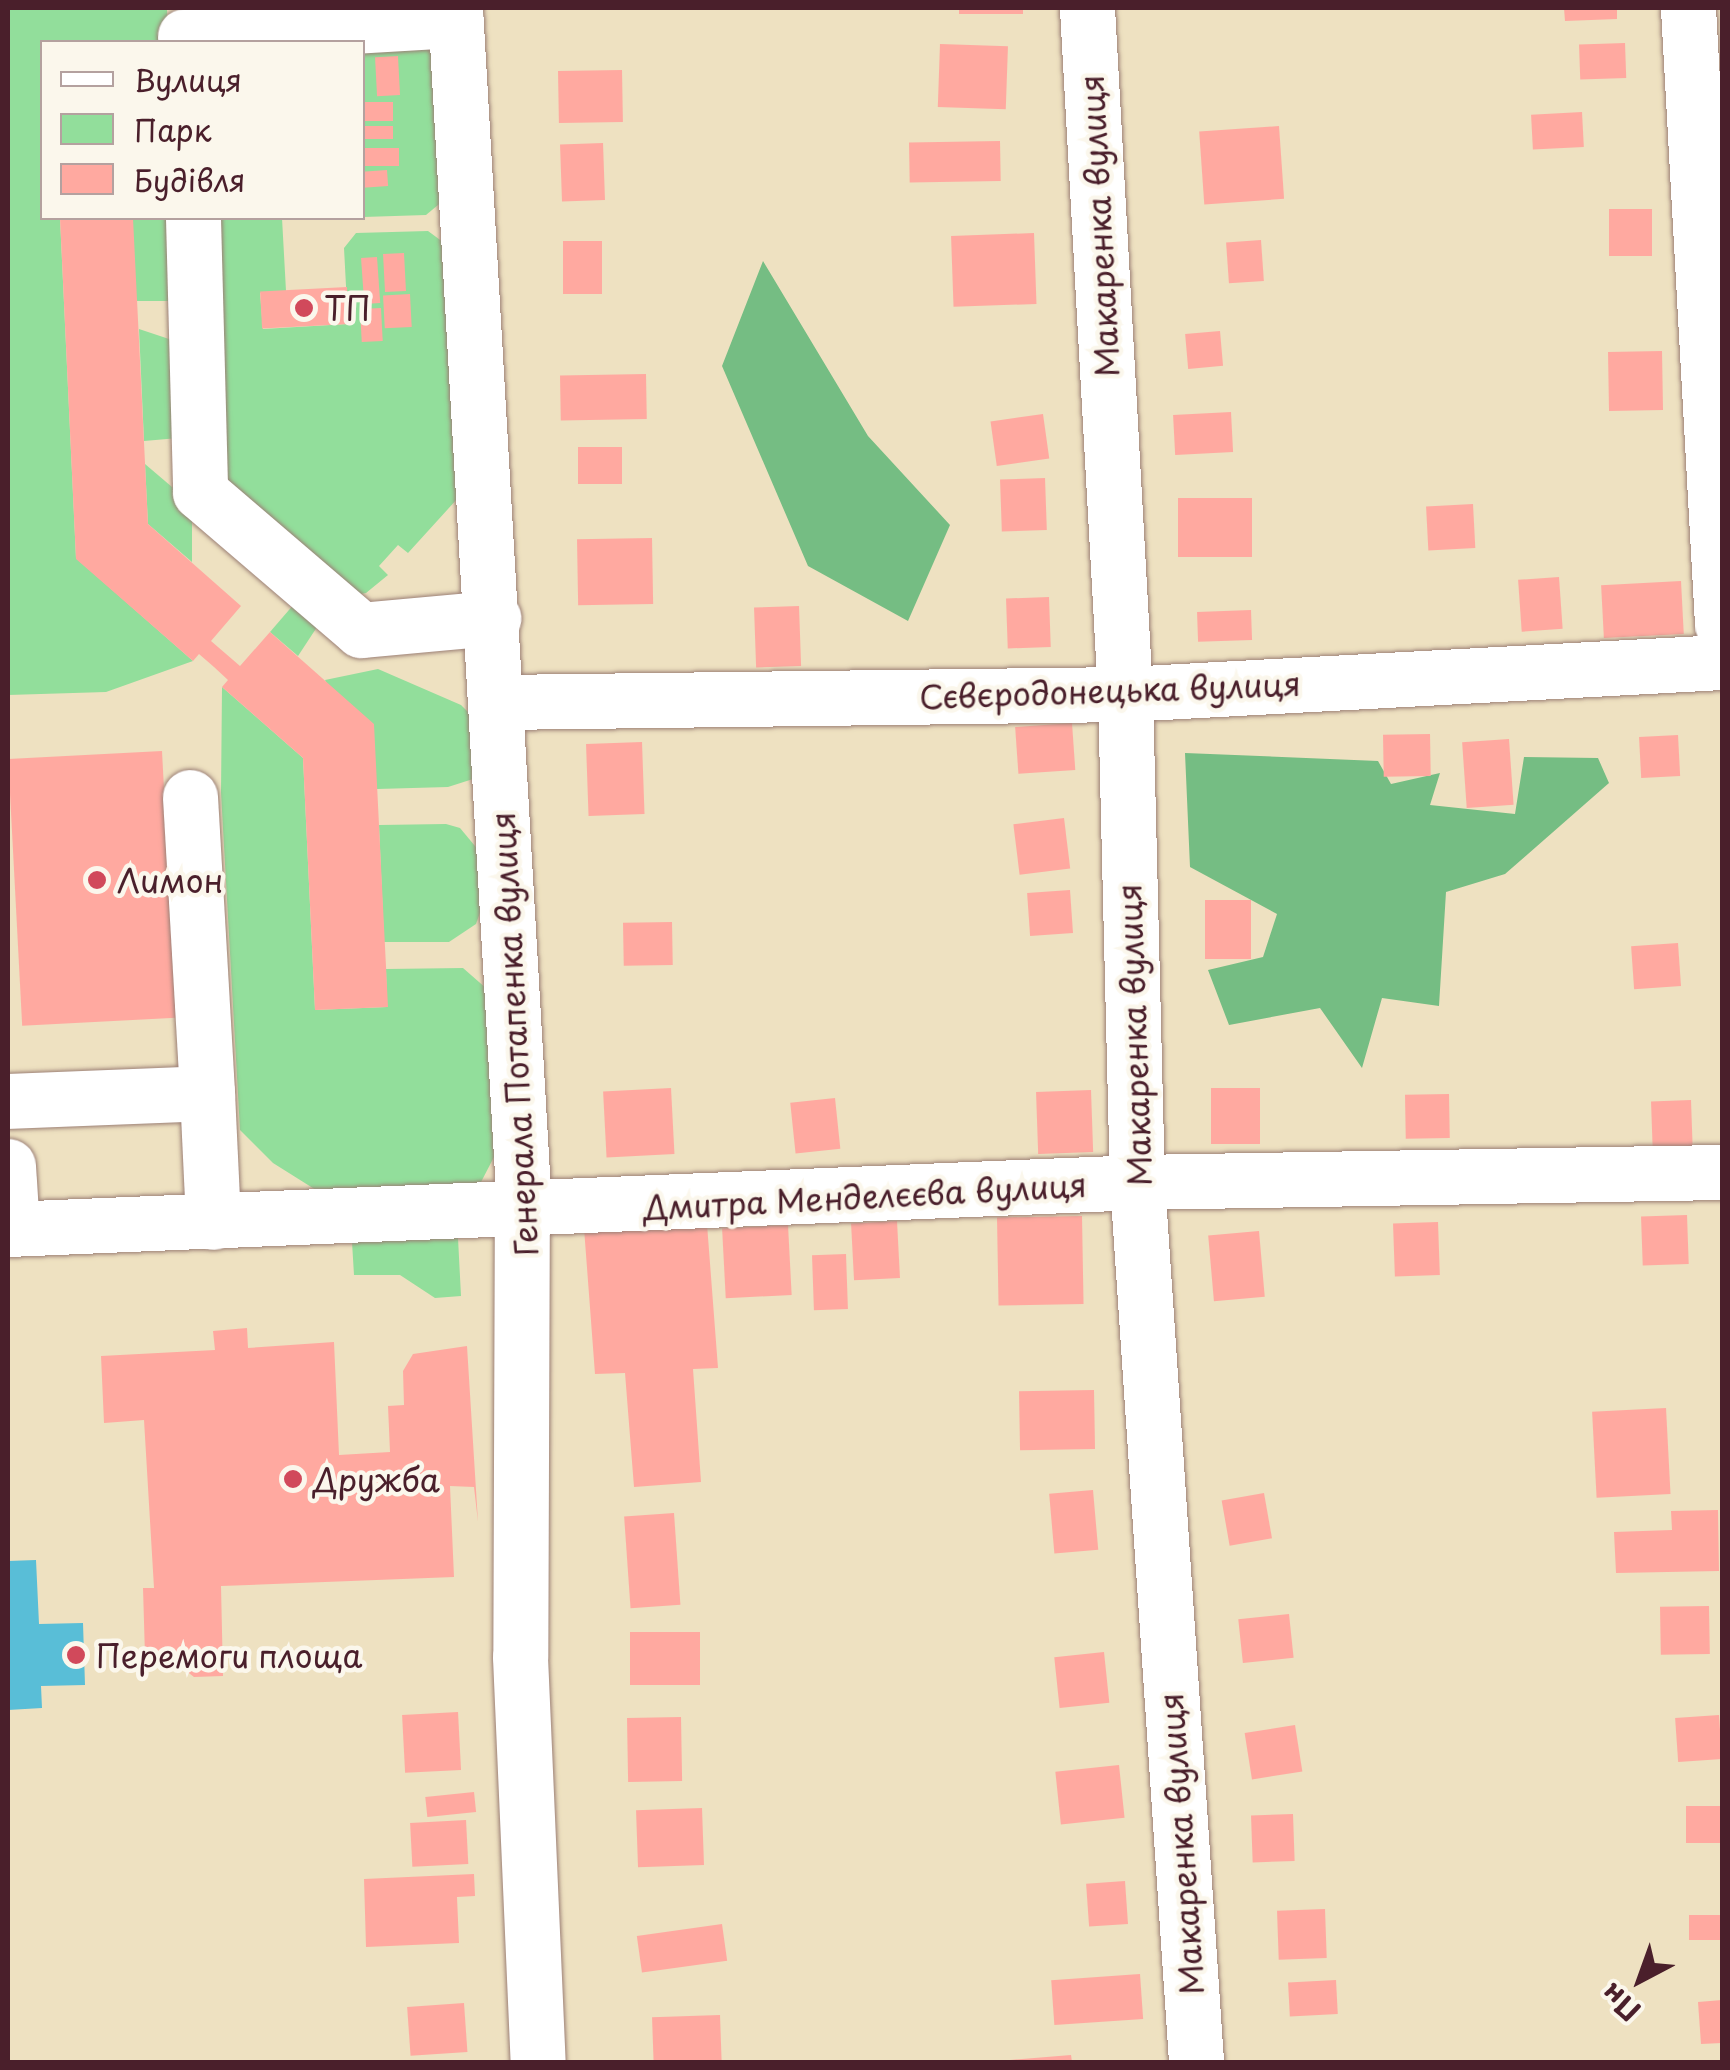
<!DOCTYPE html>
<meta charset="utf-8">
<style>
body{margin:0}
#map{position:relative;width:1730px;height:2070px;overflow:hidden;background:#eee1c1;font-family:"Playpen Sans",sans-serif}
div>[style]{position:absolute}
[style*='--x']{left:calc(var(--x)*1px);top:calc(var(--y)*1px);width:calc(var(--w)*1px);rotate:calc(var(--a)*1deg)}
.green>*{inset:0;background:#92de9b;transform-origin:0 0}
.forest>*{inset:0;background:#75bd83}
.water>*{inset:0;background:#59bed7}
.building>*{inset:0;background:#ffa9a0;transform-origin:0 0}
.roads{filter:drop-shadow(0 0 2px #9c8076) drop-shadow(0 0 2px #9c8076)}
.minor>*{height:55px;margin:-27.5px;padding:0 27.5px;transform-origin:27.5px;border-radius:27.5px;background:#fff}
.dots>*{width:28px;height:28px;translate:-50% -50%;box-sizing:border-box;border:5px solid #fbf7ec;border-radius:50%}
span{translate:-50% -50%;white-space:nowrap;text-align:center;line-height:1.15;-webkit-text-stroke:9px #fbf7ec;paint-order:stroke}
.street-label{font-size:32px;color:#4a1f2b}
.poi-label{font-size:32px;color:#4a1f2b}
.left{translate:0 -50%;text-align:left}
.frame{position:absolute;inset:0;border:10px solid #4a1f2b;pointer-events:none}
.legend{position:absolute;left:40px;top:40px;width:325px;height:180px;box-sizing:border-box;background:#fbf7ec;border:2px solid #b4a19f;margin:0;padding:12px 18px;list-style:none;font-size:30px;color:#4a1f2b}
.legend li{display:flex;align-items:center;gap:20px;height:50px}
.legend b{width:50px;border:2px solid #b4a19f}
.north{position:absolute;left:1590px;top:1930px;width:100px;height:100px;-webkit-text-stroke:8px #fbf7ec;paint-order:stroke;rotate:221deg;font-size:28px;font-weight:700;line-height:40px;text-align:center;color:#4a1f2b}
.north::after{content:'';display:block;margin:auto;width:35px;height:45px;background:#4a1f2b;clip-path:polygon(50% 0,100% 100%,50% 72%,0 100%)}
</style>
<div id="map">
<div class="green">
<i style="clip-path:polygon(8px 8px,167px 8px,168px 42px,42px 42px,42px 218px,60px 218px,76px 558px,193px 661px,106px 692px,8px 695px)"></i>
<i style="clip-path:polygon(430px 41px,444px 200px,426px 215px,363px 217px,362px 42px)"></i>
<i style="left:133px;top:218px;width:43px;height:83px"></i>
<i style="clip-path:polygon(204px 218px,282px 218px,286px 291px,260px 293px,263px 329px,348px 324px,344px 248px,356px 233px,428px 231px,447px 245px,468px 487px,408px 553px,398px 545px,379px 566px,388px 575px,366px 593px,355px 595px,213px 488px)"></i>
<i style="clip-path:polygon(139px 329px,184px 344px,190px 437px,144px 441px)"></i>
<i style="clip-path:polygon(145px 464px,192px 504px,192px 562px,148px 524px)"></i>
<i style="clip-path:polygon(301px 596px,319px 624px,298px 656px,270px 632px)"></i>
<i style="clip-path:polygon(378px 669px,461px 705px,471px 715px,473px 779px,448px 787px,377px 789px,325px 680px)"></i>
<i style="clip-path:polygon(222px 687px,303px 758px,315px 1010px,387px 1007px,386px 969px,463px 968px,487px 989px,494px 1157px,480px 1184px,316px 1190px,273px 1163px,240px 1130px,221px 793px)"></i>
<i style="clip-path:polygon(446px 824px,460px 828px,480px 852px,482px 907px,476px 924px,449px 942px,384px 942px,379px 825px)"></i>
<i style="clip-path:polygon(458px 1238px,461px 1296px,435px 1298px,400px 1275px,354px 1275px,352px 1242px)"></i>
</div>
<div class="forest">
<i style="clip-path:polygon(763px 261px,868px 436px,950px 525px,908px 621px,808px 566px,722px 366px)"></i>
<i style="clip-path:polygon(1185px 753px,1378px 761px,1391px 784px,1440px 773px,1430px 805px,1515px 814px,1524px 757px,1598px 758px,1609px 783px,1505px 874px,1446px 892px,1439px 1006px,1382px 998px,1362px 1068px,1320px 1008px,1229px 1025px,1208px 970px,1263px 957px,1277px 914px,1190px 867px)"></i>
</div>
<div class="water">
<i style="clip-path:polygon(36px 1560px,39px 1624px,83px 1623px,85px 1685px,41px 1686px,42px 1708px,8px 1710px,8px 1561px)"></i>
</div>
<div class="building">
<i style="left:959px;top:8px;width:64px;height:6px"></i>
<i style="clip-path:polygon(1564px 8px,1617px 8px,1617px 19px,1565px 21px)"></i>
<i style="left:1625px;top:43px;width:35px;height:46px;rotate:88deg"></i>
<i style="left:940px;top:44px;width:68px;height:63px;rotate:2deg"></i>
<i style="left:398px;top:56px;width:39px;height:23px;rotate:87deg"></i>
<i style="left:622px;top:70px;width:52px;height:64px;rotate:89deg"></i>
<i style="left:393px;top:102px;width:19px;height:31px;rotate:90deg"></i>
<i style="left:1582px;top:112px;width:35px;height:51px;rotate:87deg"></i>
<i style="left:393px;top:126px;width:13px;height:31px;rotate:90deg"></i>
<i style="left:1279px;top:126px;width:73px;height:80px;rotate:86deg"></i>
<i style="left:1000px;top:141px;width:40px;height:91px;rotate:89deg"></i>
<i style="left:603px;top:143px;width:57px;height:43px;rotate:88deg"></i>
<i style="left:399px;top:148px;width:18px;height:37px;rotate:90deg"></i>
<i style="left:387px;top:170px;width:16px;height:25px;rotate:86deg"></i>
<i style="left:1609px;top:209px;width:43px;height:47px"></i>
<i style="clip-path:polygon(60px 218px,133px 218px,148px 524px,241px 606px,211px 641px,240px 666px,270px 632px,374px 724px,388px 1007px,315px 1010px,303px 758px,222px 687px,228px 680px,214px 667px,199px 654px,193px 661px,76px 559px)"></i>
<i style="left:1034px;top:233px;width:71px;height:83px;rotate:88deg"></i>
<i style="left:1261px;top:240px;width:41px;height:35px;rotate:86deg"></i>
<i style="left:563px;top:241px;width:39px;height:53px"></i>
<i style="left:404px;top:253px;width:38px;height:21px;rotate:87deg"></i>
<i style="left:377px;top:257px;width:46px;height:16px;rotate:86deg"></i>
<i style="left:347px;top:287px;width:37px;height:87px;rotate:87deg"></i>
<i style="left:410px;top:294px;width:33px;height:27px;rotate:87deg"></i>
<i style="left:381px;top:308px;width:33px;height:21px;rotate:87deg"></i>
<i style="left:1220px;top:331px;width:35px;height:35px;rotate:85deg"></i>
<i style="left:1662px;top:351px;width:59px;height:54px;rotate:89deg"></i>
<i style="left:646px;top:374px;width:45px;height:86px;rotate:89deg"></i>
<i style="left:1231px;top:412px;width:40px;height:58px;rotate:87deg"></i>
<i style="left:1043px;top:414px;width:45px;height:53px;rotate:82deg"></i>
<i style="left:578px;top:447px;width:44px;height:37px"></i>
<i style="left:1045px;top:478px;width:52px;height:45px;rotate:88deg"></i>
<i style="left:1178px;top:498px;width:74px;height:59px"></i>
<i style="left:1473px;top:504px;width:44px;height:47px;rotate:87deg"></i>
<i style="left:652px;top:538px;width:66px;height:75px;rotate:89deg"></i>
<i style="left:1559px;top:577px;width:52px;height:41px;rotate:86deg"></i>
<i style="left:1681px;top:581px;width:53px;height:80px;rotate:87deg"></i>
<i style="left:1049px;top:597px;width:50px;height:43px;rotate:88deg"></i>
<i style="left:799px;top:606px;width:60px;height:45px;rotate:88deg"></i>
<i style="left:1251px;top:610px;width:30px;height:54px;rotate:88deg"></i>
<i style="left:1072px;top:723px;width:47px;height:57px;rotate:86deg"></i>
<i style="left:1430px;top:734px;width:42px;height:47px;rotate:89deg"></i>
<i style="left:1678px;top:735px;width:41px;height:39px;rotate:87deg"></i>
<i style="left:1509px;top:739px;width:66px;height:47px;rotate:86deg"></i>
<i style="left:642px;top:742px;width:72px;height:56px;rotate:88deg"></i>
<i style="left:162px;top:751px;width:267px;height:154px;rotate:87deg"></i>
<i style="left:1064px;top:818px;width:51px;height:51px;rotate:83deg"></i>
<i style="left:1070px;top:890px;width:43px;height:43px;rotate:86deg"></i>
<i style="left:1205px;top:900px;width:46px;height:59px"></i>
<i style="left:672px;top:922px;width:43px;height:49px;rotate:89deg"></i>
<i style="left:1678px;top:943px;width:43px;height:47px;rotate:86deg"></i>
<i style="left:671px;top:1088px;width:66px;height:68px;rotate:87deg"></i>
<i style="left:1211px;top:1088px;width:49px;height:56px"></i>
<i style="left:1091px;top:1090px;width:62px;height:55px;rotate:88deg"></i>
<i style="left:1449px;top:1094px;width:44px;height:44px;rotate:89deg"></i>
<i style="left:835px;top:1098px;width:51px;height:45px;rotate:84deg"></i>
<i style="left:1691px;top:1100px;width:48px;height:40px;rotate:88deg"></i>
<i style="left:1687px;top:1215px;width:49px;height:46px;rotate:88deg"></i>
<i style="left:1082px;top:1216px;width:88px;height:85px;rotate:89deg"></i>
<i style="left:897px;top:1221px;width:57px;height:46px;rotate:87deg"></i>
<i style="left:1438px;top:1222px;width:53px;height:45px;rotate:88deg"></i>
<i style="clip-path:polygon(707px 1224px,718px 1368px,693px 1369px,701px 1482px,634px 1487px,625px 1373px,595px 1374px,584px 1228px)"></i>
<i style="left:788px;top:1225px;width:70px;height:66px;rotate:87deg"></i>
<i style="left:1259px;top:1231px;width:66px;height:51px;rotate:85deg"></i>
<i style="left:846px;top:1254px;width:55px;height:34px;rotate:88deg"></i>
<i style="clip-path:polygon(247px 1328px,248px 1348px,334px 1342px,339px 1455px,390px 1452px,388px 1406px,404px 1405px,403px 1371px,413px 1354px,467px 1346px,478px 1522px,474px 1487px,450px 1486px,454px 1577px,221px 1586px,223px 1676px,194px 1677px,185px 1670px,185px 1654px,145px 1656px,143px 1588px,154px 1588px,144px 1420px,104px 1423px,101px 1356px,215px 1350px,213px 1331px)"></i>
<i style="left:1094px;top:1390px;width:59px;height:75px;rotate:89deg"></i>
<i style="left:1666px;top:1408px;width:86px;height:74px;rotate:87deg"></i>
<i style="left:1093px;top:1490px;width:60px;height:44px;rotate:85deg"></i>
<i style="left:1264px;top:1493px;width:46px;height:43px;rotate:80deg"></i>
<i style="clip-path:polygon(1718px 1510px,1719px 1571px,1616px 1573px,1614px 1532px,1672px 1530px,1671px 1511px)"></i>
<i style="left:674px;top:1513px;width:92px;height:50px;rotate:86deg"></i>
<i style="left:1709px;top:1606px;width:48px;height:49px;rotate:89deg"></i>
<i style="left:1289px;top:1614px;width:44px;height:51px;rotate:84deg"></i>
<i style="left:700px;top:1632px;width:53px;height:70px;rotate:90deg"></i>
<i style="left:1104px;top:1652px;width:51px;height:50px;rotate:84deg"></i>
<i style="left:458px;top:1712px;width:58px;height:56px;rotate:87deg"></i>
<i style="left:1719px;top:1715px;width:44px;height:44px;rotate:86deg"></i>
<i style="left:681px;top:1717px;width:64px;height:54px;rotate:89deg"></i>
<i style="left:1295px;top:1725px;width:47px;height:51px;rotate:81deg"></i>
<i style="left:1119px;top:1765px;width:53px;height:64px;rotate:84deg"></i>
<i style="left:474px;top:1792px;width:20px;height:49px;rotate:84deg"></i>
<i style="left:1722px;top:1806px;width:37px;height:36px;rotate:90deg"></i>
<i style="left:702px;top:1808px;width:57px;height:66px;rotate:88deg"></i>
<i style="left:1293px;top:1814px;width:47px;height:42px;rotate:88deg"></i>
<i style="left:466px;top:1820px;width:44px;height:56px;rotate:87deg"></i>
<i style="clip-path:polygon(474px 1874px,475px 1896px,457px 1897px,459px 1943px,366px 1947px,364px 1879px)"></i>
<i style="left:1125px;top:1881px;width:43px;height:39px;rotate:86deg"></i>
<i style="left:1325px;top:1909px;width:49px;height:48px;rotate:88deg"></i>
<i style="left:1722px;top:1915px;width:25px;height:33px;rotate:90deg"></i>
<i style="left:722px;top:1924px;width:37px;height:86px;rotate:82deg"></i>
<i style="left:1140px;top:1974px;width:45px;height:89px;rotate:86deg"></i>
<i style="left:1336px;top:1980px;width:34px;height:48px;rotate:87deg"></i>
<i style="clip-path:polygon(1722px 2000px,1722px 2043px,1701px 2044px,1698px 2002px)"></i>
<i style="left:464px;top:2003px;width:49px;height:57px;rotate:86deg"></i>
<i style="left:720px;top:2015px;width:47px;height:68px;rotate:88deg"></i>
<i style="clip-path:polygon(1071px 2055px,1072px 2062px,1010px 2062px,1010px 2060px)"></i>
</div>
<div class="roads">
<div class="minor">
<i style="--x:455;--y:8;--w:1168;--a:86.71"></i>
<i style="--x:522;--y:1174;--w:483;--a:90.2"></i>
<i style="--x:520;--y:1657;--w:405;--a:87.5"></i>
<i style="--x:1087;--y:8;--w:687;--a:86.83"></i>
<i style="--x:1125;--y:694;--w:488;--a:88.6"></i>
<i style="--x:1137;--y:1182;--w:882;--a:86.16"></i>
<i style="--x:1688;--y:8;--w:617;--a:86.84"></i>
<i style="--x:185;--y:36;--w:271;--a:-3.4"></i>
<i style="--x:193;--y:218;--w:274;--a:88.5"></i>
<i style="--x:200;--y:492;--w:212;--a:40.6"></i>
<i style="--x:361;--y:630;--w:133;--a:-5.2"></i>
<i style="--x:498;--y:702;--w:627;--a:-0.73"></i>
<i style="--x:1125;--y:694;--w:598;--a:-3.07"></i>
<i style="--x:190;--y:797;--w:296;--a:86.7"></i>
<i style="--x:8;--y:1101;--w:199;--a:-2.3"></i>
<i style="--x:207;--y:1093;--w:129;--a:87.3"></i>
<i style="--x:8;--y:1166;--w:63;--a:86.4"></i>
<i style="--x:8;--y:1229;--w:1130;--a:-2.38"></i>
<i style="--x:1137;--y:1182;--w:585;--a:-0.98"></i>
</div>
</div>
<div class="dots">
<i style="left:304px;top:308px;background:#d1495b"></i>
<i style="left:97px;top:880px;background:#d1495b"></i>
<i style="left:293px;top:1479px;background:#d1495b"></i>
<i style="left:76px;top:1655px;background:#d1495b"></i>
</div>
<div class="street-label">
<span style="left:1099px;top:226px;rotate:-93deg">Макаренка вулиця</span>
<span style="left:1110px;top:690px;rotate:-2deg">Сєвєродонецька вулиця</span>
<span style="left:514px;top:1034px;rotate:-93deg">Генерала Потапенка вулиця</span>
<span style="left:1134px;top:1035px;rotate:-92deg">Макаренка вулиця</span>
<span style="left:865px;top:1196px;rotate:-3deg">Дмитра Менделєєва вулиця</span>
<span style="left:1181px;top:1844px;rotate:-94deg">Макаренка вулиця</span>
</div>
<div class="poi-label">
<span class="left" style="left:324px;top:308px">ТП</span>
<span class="left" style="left:117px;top:880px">Лимон</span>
<span class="left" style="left:313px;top:1479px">Дружба</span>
<span class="left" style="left:96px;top:1655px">Перемоги площа</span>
</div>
<div class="frame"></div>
<ul class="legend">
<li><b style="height:12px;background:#fff"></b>Вулиця</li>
<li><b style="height:28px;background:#92de9b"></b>Парк</li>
<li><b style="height:28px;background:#ffa9a0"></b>Будівля</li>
</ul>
<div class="north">Пн</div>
</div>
